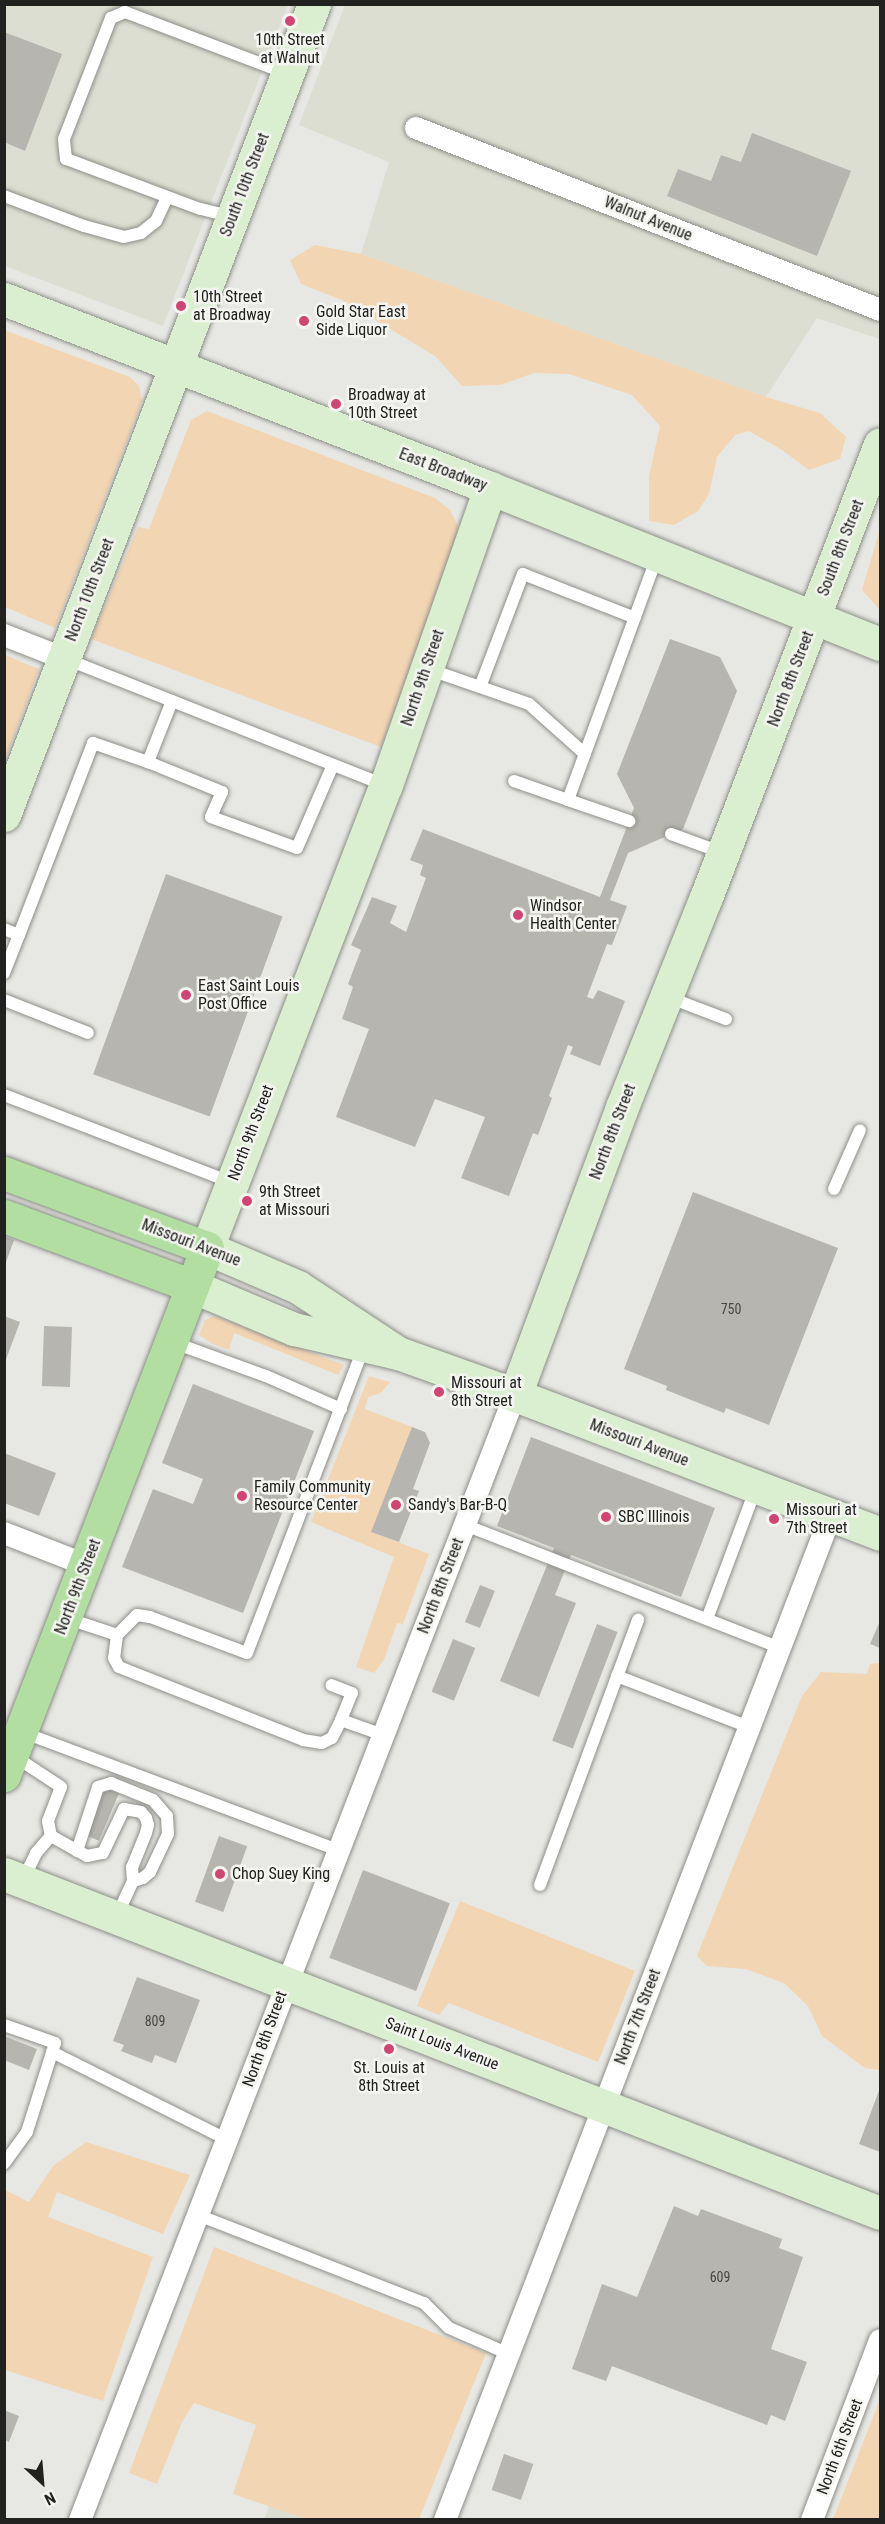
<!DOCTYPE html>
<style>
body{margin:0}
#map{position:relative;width:885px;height:2524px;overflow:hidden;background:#e7e8e3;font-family:"Roboto Condensed",sans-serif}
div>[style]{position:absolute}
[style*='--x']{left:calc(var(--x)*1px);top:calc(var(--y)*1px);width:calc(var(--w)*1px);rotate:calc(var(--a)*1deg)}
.built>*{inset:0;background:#dcded1}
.green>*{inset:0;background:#f2d5b3}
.building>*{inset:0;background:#b7b5b0;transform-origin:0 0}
.roads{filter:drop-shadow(0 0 2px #8d8e89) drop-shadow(0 0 2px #8d8e89)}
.lane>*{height:12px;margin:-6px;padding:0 6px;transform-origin:6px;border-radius:6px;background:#fff}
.street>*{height:22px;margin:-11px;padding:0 11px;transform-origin:11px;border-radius:11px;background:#fff}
.secondary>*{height:33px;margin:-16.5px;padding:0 16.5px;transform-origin:16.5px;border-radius:16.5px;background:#d9efd0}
.primary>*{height:33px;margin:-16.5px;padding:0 16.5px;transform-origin:16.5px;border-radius:16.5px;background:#b2dfa1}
.dots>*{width:16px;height:16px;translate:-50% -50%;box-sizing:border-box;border:3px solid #f4f5f0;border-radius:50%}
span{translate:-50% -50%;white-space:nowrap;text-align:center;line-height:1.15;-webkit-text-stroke:5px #f4f5f0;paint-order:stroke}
.number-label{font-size:14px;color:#464744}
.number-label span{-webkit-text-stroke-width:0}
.poi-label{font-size:16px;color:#212220}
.left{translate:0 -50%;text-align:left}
.street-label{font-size:16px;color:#212220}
.frame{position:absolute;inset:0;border:6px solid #212220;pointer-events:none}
.north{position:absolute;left:12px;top:2452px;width:60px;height:60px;-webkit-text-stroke:4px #f4f5f0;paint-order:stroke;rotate:154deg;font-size:16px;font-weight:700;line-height:24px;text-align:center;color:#212220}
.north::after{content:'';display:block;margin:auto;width:21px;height:27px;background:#212220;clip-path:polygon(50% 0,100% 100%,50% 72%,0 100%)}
</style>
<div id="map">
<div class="built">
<i style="clip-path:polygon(4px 5px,288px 5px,163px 326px,5px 266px)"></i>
<i style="clip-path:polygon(345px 5px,880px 5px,880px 339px,817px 318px,766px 397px,361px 254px,389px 162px,299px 125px)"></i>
<i style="clip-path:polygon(269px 2506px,306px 2519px,264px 2520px)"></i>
</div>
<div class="green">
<i style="clip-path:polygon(315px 245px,361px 254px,766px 397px,820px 413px,846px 437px,840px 459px,809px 470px,782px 450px,749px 431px,735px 435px,717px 457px,709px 494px,698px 511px,674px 525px,649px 521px,649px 476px,660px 426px,632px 395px,569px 374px,534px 373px,500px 385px,462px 386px,435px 356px,344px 301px,301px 284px,290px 260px)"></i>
<i style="clip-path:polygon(4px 330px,130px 377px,139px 386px,142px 401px,55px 628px,5px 607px)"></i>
<i style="clip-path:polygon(207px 411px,435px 498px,450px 510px,461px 532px,381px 747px,91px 639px,138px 527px,149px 529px,191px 420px)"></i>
<i style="clip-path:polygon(880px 529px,880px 610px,862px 590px)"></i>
<i style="clip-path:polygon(5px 655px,39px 669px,5px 760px)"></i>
<i style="clip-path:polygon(214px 1316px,344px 1365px,338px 1375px,234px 1333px,229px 1350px,211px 1343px,199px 1335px,205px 1320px)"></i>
<i style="clip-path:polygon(369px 1376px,390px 1382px,381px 1393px,368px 1397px,365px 1409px,412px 1427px,372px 1532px,429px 1554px,403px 1624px,397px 1623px,384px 1660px,374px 1673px,356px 1667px,394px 1557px,311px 1522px)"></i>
<i style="clip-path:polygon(880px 1663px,880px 2070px,865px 2068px,822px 2036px,808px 2006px,784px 1983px,746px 1969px,707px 1966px,697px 1956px,802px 1696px,821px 1672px,867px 1674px,870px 1664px)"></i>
<i style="clip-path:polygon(460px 1901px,635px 1971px,598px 2062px,449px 2003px,439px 2015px,417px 2006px)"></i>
<i style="clip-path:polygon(86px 2142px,190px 2175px,163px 2234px,57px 2192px,48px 2217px,153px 2257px,103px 2401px,5px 2370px,5px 2190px,29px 2202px,53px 2166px)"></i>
<i style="clip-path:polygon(214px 2247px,486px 2353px,419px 2519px,306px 2519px,233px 2494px,256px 2425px,194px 2403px,182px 2422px,157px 2484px,129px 2473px)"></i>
<i style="clip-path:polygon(880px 2399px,880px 2519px,833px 2519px)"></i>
</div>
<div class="building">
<i style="clip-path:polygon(4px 32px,62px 54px,25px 151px,4px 142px)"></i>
<i style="clip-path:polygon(752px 133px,851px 171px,817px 256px,667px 196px,678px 169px,711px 181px,721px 155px,741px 162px)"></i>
<i style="clip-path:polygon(670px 639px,720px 657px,737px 691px,683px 829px,628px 853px,610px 900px,627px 906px,612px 945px,607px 944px,587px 997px,593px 999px,598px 990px,625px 1001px,600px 1066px,570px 1054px,573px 1047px,568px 1045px,549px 1096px,552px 1098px,538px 1135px,533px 1133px,509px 1196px,461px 1178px,485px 1117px,435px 1099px,415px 1147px,336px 1117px,369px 1029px,342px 1019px,353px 987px,348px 984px,361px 950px,351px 945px,372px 897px,397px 906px,390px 923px,406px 932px,426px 878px,420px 875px,423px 865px,410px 860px,423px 829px,600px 897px,634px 808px,617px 774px)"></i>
<i style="left:166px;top:874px;width:124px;height:213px;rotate:20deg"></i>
<i style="clip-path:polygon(693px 1192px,838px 1248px,769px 1425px,726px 1408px,724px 1413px,666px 1390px,667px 1386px,624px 1369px)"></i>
<i style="clip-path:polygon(4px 1236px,14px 1240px,5px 1265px,4px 1265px)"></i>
<i style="clip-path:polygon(4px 1316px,20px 1322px,5px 1362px,4px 1362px)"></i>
<i style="left:44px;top:1326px;width:28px;height:60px;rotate:2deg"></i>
<i style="clip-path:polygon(193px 1384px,314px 1431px,243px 1613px,122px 1567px,153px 1489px,193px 1504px,203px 1479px,162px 1463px)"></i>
<i style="clip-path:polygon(412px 1427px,425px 1432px,430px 1443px,413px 1489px,419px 1491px,399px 1542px,371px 1532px)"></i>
<i style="clip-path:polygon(531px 1437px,715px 1508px,681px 1597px,571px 1555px,555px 1595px,576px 1603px,539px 1697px,500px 1681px,554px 1548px,497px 1526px)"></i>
<i style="clip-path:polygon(4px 1453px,56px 1473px,39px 1516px,4px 1503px)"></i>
<i style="left:480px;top:1585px;width:16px;height:40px;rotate:22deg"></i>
<i style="clip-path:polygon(880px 1621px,880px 1648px,870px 1644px)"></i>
<i style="left:597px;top:1624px;width:22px;height:125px;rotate:21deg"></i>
<i style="left:453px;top:1639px;width:24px;height:57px;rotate:22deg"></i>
<i style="left:105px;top:1788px;width:15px;height:51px;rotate:23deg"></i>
<i style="left:219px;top:1836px;width:30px;height:70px;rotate:20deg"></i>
<i style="left:363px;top:1870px;width:93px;height:94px;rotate:21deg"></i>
<i style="clip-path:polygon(137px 1977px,200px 2000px,176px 2063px,155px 2055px,152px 2063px,121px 2051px,124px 2045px,113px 2041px)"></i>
<i style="clip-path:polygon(4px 2036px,37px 2049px,29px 2070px,4px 2060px)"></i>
<i style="clip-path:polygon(880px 2088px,880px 2152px,859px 2144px)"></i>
<i style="clip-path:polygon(674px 2206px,698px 2216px,701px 2209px,782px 2239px,779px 2248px,803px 2257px,771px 2349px,807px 2362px,785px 2421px,771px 2415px,767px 2425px,612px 2366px,606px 2381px,572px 2369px,602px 2284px,637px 2297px)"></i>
<i style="clip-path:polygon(4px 2410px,19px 2416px,9px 2442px,4px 2440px)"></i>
<i style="left:504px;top:2454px;width:31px;height:38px;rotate:19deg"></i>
</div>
<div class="roads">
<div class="lane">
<i style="--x:4;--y:196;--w:85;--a:20.6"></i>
<i style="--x:84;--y:226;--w:41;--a:15.4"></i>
<i style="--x:124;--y:237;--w:17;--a:-13"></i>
<i style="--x:141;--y:233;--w:19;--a:-39"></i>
<i style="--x:156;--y:221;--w:26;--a:-65"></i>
<i style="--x:233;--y:217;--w:34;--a:-166"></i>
<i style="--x:200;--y:209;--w:143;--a:-159.5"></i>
<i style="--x:66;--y:159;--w:20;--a:-96"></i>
<i style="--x:64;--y:139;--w:130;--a:-68.8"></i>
<i style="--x:111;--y:18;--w:15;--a:-23"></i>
<i style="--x:125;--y:12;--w:172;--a:20.8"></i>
<i style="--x:66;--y:659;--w:342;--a:21.6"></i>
<i style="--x:428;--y:669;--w:107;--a:19.1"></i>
<i style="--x:529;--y:704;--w:75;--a:41.8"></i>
<i style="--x:480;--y:687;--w:121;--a:-69.2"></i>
<i style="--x:523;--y:574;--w:120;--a:21.4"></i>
<i style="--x:172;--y:701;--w:66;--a:111.5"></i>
<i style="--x:148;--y:762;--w:80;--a:22.1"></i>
<i style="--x:222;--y:792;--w:27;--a:114"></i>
<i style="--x:211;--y:817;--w:91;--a:19.8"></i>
<i style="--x:297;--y:848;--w:90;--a:-66.6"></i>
<i style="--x:514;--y:781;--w:57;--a:19.4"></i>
<i style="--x:568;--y:800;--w:259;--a:-69.9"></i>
<i style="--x:568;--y:800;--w:65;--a:19"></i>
<i style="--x:671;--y:834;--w:55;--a:20.1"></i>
<i style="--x:4;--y:929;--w:16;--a:22"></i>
<i style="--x:19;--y:935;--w:206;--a:-68.9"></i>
<i style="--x:93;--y:743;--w:58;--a:19.1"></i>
<i style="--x:4;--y:973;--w:41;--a:-68.5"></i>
<i style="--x:668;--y:997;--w:62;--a:20.8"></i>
<i style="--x:4;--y:1000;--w:90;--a:21.4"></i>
<i style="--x:4;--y:1095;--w:243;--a:21"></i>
<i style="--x:834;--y:1189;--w:64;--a:-66.2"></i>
<i style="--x:172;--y:1342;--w:100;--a:19.9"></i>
<i style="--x:266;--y:1376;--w:82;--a:23.7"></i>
<i style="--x:465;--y:1525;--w:338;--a:21.3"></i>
<i style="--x:66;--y:1618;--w:54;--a:18.4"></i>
<i style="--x:117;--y:1635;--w:28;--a:-45"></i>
<i style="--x:137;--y:1615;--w:13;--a:9"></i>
<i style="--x:150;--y:1617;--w:103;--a:20.4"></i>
<i style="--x:247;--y:1653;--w:328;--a:-69.1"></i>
<i style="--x:707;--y:1619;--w:140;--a:-69.5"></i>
<i style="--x:117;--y:1635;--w:23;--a:97"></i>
<i style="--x:114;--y:1658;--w:10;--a:61"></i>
<i style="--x:119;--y:1667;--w:198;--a:21.6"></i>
<i style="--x:303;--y:1740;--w:19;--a:9"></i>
<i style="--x:322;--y:1743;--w:11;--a:-27"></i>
<i style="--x:332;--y:1738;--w:20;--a:-63"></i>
<i style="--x:341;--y:1720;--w:29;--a:-68"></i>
<i style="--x:352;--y:1693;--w:22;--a:-159"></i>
<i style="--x:617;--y:1676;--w:142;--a:21.1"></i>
<i style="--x:341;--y:1720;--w:45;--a:19.7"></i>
<i style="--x:22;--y:1732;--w:336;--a:20.5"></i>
<i style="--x:14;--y:1756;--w:56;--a:33.4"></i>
<i style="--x:61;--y:1787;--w:36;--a:111"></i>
<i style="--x:48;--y:1821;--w:15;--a:79"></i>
<i style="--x:51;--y:1836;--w:41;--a:29.1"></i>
<i style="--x:87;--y:1856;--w:16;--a:-11"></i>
<i style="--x:103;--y:1853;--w:49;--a:-64.5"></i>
<i style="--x:124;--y:1809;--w:17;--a:10"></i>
<i style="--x:141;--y:1812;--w:8;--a:50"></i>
<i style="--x:146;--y:1818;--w:7;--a:74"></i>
<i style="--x:148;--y:1825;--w:8;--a:104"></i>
<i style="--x:146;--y:1833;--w:37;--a:112"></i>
<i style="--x:132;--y:1867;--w:14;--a:86"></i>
<i style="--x:133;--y:1881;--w:38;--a:115"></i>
<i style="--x:77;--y:1851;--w:67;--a:-71.8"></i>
<i style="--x:98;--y:1787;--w:14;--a:-17"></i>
<i style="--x:111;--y:1783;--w:45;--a:22"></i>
<i style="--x:153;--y:1800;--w:21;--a:49"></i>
<i style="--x:167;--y:1816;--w:18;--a:87"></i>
<i style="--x:168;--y:1834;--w:42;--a:115.3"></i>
<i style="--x:150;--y:1872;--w:9;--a:139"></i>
<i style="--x:143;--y:1878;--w:10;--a:163"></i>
<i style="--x:23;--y:1880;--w:30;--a:-64"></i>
<i style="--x:36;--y:1853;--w:23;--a:-49"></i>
<i style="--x:540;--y:1885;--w:283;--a:-69.7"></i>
<i style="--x:4;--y:2025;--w:54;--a:19.4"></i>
<i style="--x:55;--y:2043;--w:93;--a:107.5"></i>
<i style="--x:27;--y:2132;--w:39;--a:126"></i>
<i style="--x:52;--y:2052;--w:197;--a:26.6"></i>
<i style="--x:198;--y:2215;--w:243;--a:21.3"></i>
<i style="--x:424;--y:2303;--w:35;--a:45"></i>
<i style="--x:449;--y:2328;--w:65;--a:23.4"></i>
</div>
<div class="street">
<i style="--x:416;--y:128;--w:498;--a:21.4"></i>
<i style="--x:4;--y:635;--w:63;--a:21.3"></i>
<i style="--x:4;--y:1533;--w:88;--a:21.3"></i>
<i style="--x:80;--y:2520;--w:1206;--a:-68.86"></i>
<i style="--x:445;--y:2520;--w:1077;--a:-68.99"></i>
<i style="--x:812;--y:2520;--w:192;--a:-69.3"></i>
</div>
<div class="secondary">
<i style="--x:4;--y:299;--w:521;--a:21.25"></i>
<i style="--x:490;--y:488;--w:420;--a:21.8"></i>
<i style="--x:4;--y:815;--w:868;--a:-69.08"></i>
<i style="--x:192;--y:1286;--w:111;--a:22.9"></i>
<i style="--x:294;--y:1329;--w:107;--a:13"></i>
<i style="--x:398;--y:1353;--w:124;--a:19.7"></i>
<i style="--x:515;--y:1395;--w:391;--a:20.8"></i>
<i style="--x:398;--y:1353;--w:120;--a:-146.6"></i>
<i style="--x:298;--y:1287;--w:99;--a:-156.8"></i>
<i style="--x:207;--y:1248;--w:496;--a:-68.9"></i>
<i style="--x:386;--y:785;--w:315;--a:-70.7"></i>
<i style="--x:515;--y:1395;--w:307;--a:-69.6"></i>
<i style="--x:622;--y:1107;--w:223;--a:-68.2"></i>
<i style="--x:705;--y:900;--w:488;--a:-69"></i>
<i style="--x:4;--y:1874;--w:939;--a:21.16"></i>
</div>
<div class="primary">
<i style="--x:4;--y:1173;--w:216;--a:20.3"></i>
<i style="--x:207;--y:1248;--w:565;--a:111.07"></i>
<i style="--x:4;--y:1216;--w:201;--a:20.4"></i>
</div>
</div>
<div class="dots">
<i style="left:290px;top:21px;background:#d14574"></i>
<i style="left:181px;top:306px;background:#d14574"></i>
<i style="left:304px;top:321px;background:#d14574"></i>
<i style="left:336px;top:404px;background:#d14574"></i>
<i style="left:518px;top:915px;background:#d14574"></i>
<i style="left:186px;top:995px;background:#d14574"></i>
<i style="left:247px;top:1201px;background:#d14574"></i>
<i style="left:439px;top:1392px;background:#d14574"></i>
<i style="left:242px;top:1496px;background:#d14574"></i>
<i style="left:396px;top:1505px;background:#d14574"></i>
<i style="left:606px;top:1517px;background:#d14574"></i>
<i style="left:774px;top:1519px;background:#d14574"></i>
<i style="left:220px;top:1874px;background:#d14574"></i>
<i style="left:389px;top:2049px;background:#d14574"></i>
</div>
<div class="number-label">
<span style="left:731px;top:1309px">750</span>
<span style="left:155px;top:2021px">809</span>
<span style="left:720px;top:2277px">609</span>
</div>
<div class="poi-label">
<span style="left:290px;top:49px">10th Street<br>at Walnut</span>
<span class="left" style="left:193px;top:306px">10th Street<br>at Broadway</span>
<span class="left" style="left:316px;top:321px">Gold Star East<br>Side Liquor</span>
<span class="left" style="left:348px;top:404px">Broadway at<br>10th Street</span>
<span class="left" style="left:530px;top:915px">Windsor<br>Health Center</span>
<span class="left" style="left:198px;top:995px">East Saint Louis<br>Post Office</span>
<span class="left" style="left:259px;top:1201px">9th Street<br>at Missouri</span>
<span class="left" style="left:451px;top:1392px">Missouri at<br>8th Street</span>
<span class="left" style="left:254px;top:1496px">Family Community<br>Resource Center</span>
<span class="left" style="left:408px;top:1505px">Sandy's Bar-B-Q</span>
<span class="left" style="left:786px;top:1519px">Missouri at<br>7th Street</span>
<span class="left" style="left:618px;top:1517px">SBC Illinois</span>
<span class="left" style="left:232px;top:1874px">Chop Suey King</span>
<span style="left:389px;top:2077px">St. Louis at<br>8th Street</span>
</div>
<div class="street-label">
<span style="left:245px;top:185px;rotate:-69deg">South 10th Street</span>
<span style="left:648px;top:219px;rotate:22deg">Walnut Avenue</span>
<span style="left:443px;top:470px;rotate:21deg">East Broadway</span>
<span style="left:841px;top:548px;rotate:-69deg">South 8th Street</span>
<span style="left:90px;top:590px;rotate:-69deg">North 10th Street</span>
<span style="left:423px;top:678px;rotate:-71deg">North 9th Street</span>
<span style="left:791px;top:679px;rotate:-69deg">North 8th Street</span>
<span style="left:613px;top:1132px;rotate:-69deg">North 8th Street</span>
<span style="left:251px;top:1133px;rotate:-69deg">North 9th Street</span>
<span style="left:191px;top:1243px;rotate:21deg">Missouri Avenue</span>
<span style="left:639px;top:1443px;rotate:21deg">Missouri Avenue</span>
<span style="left:441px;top:1586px;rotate:-69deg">North 8th Street</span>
<span style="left:78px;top:1587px;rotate:-69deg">North 9th Street</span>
<span style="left:638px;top:2017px;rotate:-69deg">North 7th Street</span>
<span style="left:265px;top:2039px;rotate:-70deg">North 8th Street</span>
<span style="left:442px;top:2044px;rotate:21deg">Saint Louis Avenue</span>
<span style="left:840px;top:2447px;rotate:-69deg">North 6th Street</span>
</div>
<div class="frame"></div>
<div class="north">N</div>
</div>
